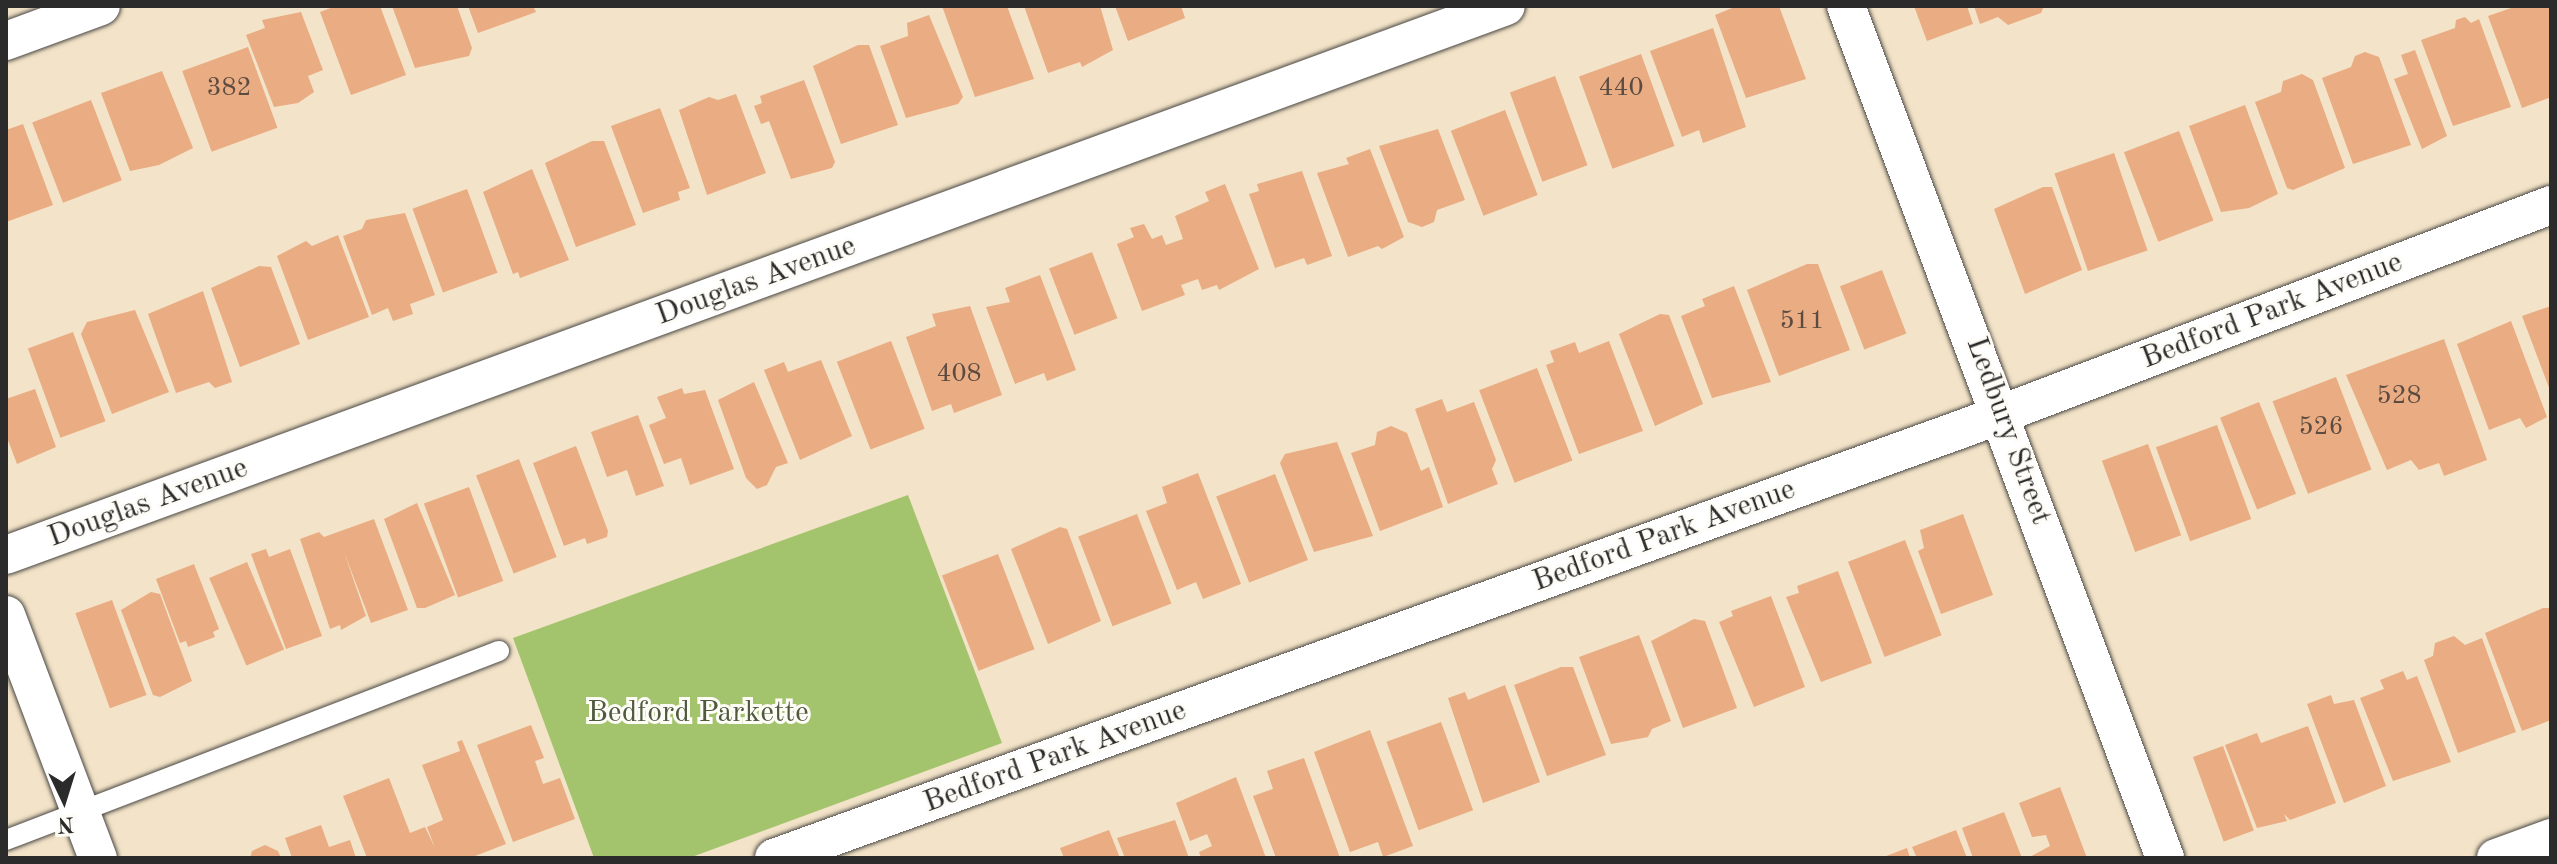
<!DOCTYPE html>
<style>
body{margin:0}
#map{position:relative;width:2557px;height:864px;overflow:hidden;background:#f3e3c8;font-family:"Old Standard TT",serif}
div>[style]{position:absolute}
[style*='--x']{left:calc(var(--x)*1px);top:calc(var(--y)*1px);width:calc(var(--w)*1px);rotate:calc(var(--a)*1deg)}
.green>*{inset:0;background:#a3c46c}
.building>*{inset:0;background:#eaac82;transform-origin:0 0}
.roads{filter:drop-shadow(0 0 2px #494743) drop-shadow(0 0 2px #494743)}
.lane>*{height:20px;margin:-10px;padding:0 10px;transform-origin:10px;border-radius:10px;background:#fff}
.street>*{height:38px;margin:-19px;padding:0 19px;transform-origin:19px;border-radius:19px;background:#fff}
span{translate:-50% -50%;white-space:nowrap;text-align:center;line-height:1.15;-webkit-text-stroke:6px #fdfcf7;paint-order:stroke}
.number-label{font-size:26px;color:#5b4b41}
.number-label span{-webkit-text-stroke-width:0}
.street-label{font-size:30px;color:#2b2b2b}
.park-label{font-size:30px;color:#4f593e}
.frame{position:absolute;inset:0;border:8px solid #2b2b2b;pointer-events:none}
.north{position:absolute;left:24px;top:760px;width:80px;height:80px;-webkit-text-stroke:6px #fdfcf7;paint-order:stroke;rotate:176deg;font-size:22px;font-weight:700;line-height:32px;text-align:center;color:#2b2b2b}
.north::after{content:'';display:block;margin:auto;width:28px;height:36px;background:#2b2b2b;clip-path:polygon(50% 0,100% 100%,50% 72%,0 100%)}
</style>
<div id="map">
<div class="green">
<i style="clip-path:polygon(908px 495px,1002px 743px,689px 858px,594px 858px,513px 638px)"></i>
</div>
<div class="building">
<i style="clip-path:polygon(336px 6px,380px 6px,406px 75px,351px 95px,320px 12px)"></i>
<i style="clip-path:polygon(392px 6px,457px 6px,472px 48px,469px 56px,415px 68px)"></i>
<i style="clip-path:polygon(468px 6px,533px 6px,536px 12px,478px 33px)"></i>
<i style="clip-path:polygon(942px 6px,1007px 6px,1034px 79px,975px 97px)"></i>
<i style="clip-path:polygon(1024px 6px,1100px 6px,1113px 50px,1082px 67px,1080px 62px,1048px 73px)"></i>
<i style="clip-path:polygon(1115px 6px,1181px 6px,1185px 18px,1128px 41px)"></i>
<i style="clip-path:polygon(1737px 6px,1779px 6px,1806px 79px,1746px 98px,1715px 15px)"></i>
<i style="clip-path:polygon(1914px 6px,1967px 6px,1973px 24px,1927px 41px)"></i>
<i style="clip-path:polygon(1974px 6px,2044px 6px,2041px 13px,2008px 25px,1998px 17px,1980px 24px)"></i>
<i style="clip-path:polygon(2517px 6px,2551px 7px,2549px 98px,2522px 108px,2488px 16px)"></i>
<i style="clip-path:polygon(301px 12px,323px 70px,308px 76px,314px 92px,298px 103px,274px 107px,246px 35px,265px 28px,262px 20px)"></i>
<i style="clip-path:polygon(929px 15px,963px 97px,958px 104px,906px 118px,880px 46px,908px 36px,907px 23px)"></i>
<i style="clip-path:polygon(2465px 17px,2471px 23px,2479px 19px,2511px 107px,2453px 126px,2421px 40px,2455px 28px,2456px 20px)"></i>
<i style="clip-path:polygon(1713px 28px,1746px 127px,1703px 143px,1699px 130px,1682px 137px,1650px 51px)"></i>
<i style="clip-path:polygon(858px 45px,869px 45px,898px 125px,841px 144px,813px 66px)"></i>
<i style="left:248px;top:47px;width:86px;height:70px;rotate:70deg"></i>
<i style="clip-path:polygon(2415px 50px,2447px 136px,2422px 149px,2394px 79px,2408px 74px,2401px 55px)"></i>
<i style="clip-path:polygon(2365px 52px,2379px 57px,2411px 145px,2353px 164px,2322px 78px,2351px 67px,2355px 56px)"></i>
<i style="left:1641px;top:54px;width:98px;height:66px;rotate:70deg"></i>
<i style="clip-path:polygon(162px 71px,193px 148px,159px 165px,130px 171px,101px 93px)"></i>
<i style="clip-path:polygon(2302px 74px,2313px 80px,2345px 168px,2293px 190px,2287px 188px,2255px 102px,2281px 92px,2283px 81px)"></i>
<i style="left:1555px;top:76px;width:95px;height:48px;rotate:70deg"></i>
<i style="clip-path:polygon(804px 80px,835px 162px,832px 168px,791px 179px,769px 121px,761px 124px,754px 106px,762px 103px,760px 96px)"></i>
<i style="clip-path:polygon(736px 94px,766px 173px,707px 195px,679px 110px,709px 97px,718px 100px)"></i>
<i style="left:91px;top:100px;width:86px;height:63px;rotate:69deg"></i>
<i style="clip-path:polygon(2245px 105px,2278px 194px,2249px 208px,2221px 212px,2189px 126px)"></i>
<i style="clip-path:polygon(660px 108px,690px 188px,678px 192px,680px 200px,643px 213px,611px 126px)"></i>
<i style="left:1505px;top:110px;width:91px;height:58px;rotate:69deg"></i>
<i style="clip-path:polygon(23px 124px,53px 205px,6px 222px,6px 130px)"></i>
<i style="clip-path:polygon(1438px 129px,1465px 200px,1437px 210px,1434px 222px,1422px 227px,1408px 222px,1379px 146px)"></i>
<i style="left:2179px;top:131px;width:96px;height:59px;rotate:69deg"></i>
<i style="clip-path:polygon(592px 141px,604px 141px,636px 225px,576px 247px,545px 163px)"></i>
<i style="clip-path:polygon(1370px 149px,1404px 237px,1382px 249px,1378px 246px,1348px 257px,1317px 173px,1349px 164px,1346px 158px)"></i>
<i style="left:2114px;top:153px;width:103px;height:63px;rotate:71deg"></i>
<i style="clip-path:polygon(532px 169px,569px 260px,520px 278px,518px 272px,513px 274px,483px 192px)"></i>
<i style="clip-path:polygon(1302px 171px,1332px 256px,1307px 265px,1304px 258px,1275px 268px,1249px 194px,1259px 191px,1257px 184px)"></i>
<i style="clip-path:polygon(1225px 184px,1259px 269px,1219px 290px,1217px 285px,1202px 290px,1198px 279px,1181px 285px,1185px 295px,1142px 311px,1117px 244px,1134px 237px,1130px 228px,1144px 224px,1152px 239px,1162px 235px,1166px 245px,1183px 239px,1175px 216px,1209px 201px,1205px 192px)"></i>
<i style="clip-path:polygon(2043px 187px,2052px 187px,2082px 270px,2025px 294px,1994px 209px)"></i>
<i style="left:467px;top:189px;width:89px;height:58px;rotate:70deg"></i>
<i style="clip-path:polygon(405px 213px,435px 295px,410px 304px,413px 314px,393px 321px,388px 308px,372px 315px,343px 236px,362px 229px,366px 220px)"></i>
<i style="clip-path:polygon(338px 235px,369px 317px,308px 340px,277px 256px,306px 241px,312px 246px)"></i>
<i style="left:1092px;top:252px;width:71px;height:46px;rotate:69deg"></i>
<i style="clip-path:polygon(1807px 264px,1818px 264px,1850px 350px,1779px 376px,1747px 290px)"></i>
<i style="clip-path:polygon(259px 266px,271px 267px,300px 344px,240px 367px,211px 288px)"></i>
<i style="left:1882px;top:270px;width:68px;height:45px;rotate:69deg"></i>
<i style="clip-path:polygon(1040px 275px,1076px 370px,1047px 381px,1044px 373px,1015px 384px,986px 307px,1010px 302px,1005px 288px)"></i>
<i style="clip-path:polygon(1734px 286px,1771px 382px,1712px 398px,1681px 316px,1705px 306px,1702px 299px)"></i>
<i style="clip-path:polygon(203px 291px,232px 382px,215px 388px,209px 382px,176px 393px,148px 314px)"></i>
<i style="clip-path:polygon(970px 306px,1002px 395px,954px 413px,951px 404px,932px 411px,906px 337px,936px 326px,932px 314px)"></i>
<i style="clip-path:polygon(2551px 306px,2551px 393px,2522px 316px)"></i>
<i style="clip-path:polygon(135px 310px,169px 392px,112px 414px,81px 334px,87px 322px)"></i>
<i style="clip-path:polygon(1660px 314px,1669px 315px,1703px 404px,1655px 426px,1619px 334px)"></i>
<i style="clip-path:polygon(2511px 321px,2547px 417px,2526px 428px,2520px 418px,2489px 430px,2457px 344px)"></i>
<i style="left:73px;top:332px;width:95px;height:48px;rotate:70deg"></i>
<i style="clip-path:polygon(2444px 339px,2487px 460px,2444px 476px,2439px 463px,2419px 470px,2411px 460px,2387px 470px,2346px 375px)"></i>
<i style="left:891px;top:341px;width:94px;height:58px;rotate:69deg"></i>
<i style="clip-path:polygon(1609px 341px,1643px 431px,1579px 454px,1546px 365px,1554px 362px,1550px 351px,1575px 342px,1579px 353px)"></i>
<i style="clip-path:polygon(821px 360px,852px 436px,800px 460px,764px 370px,784px 362px,788px 372px)"></i>
<i style="left:1537px;top:368px;width:99px;height:62px;rotate:69deg"></i>
<i style="left:2336px;top:377px;width:99px;height:68px;rotate:69deg"></i>
<i style="clip-path:polygon(754px 382px,788px 463px,776px 467px,767px 485px,757px 489px,746px 478px,718px 400px)"></i>
<i style="clip-path:polygon(682px 388px,684px 394px,705px 390px,734px 469px,690px 485px,681px 458px,664px 464px,649px 425px,666px 418px,657px 397px)"></i>
<i style="clip-path:polygon(35px 389px,56px 447px,17px 464px,6px 435px,6px 399px)"></i>
<i style="clip-path:polygon(1442px 399px,1447px 412px,1474px 402px,1496px 460px,1492px 469px,1498px 484px,1448px 504px,1415px 409px)"></i>
<i style="left:2259px;top:402px;width:99px;height:42px;rotate:68deg"></i>
<i style="clip-path:polygon(638px 415px,664px 486px,636px 496px,627px 470px,607px 477px,591px 432px)"></i>
<i style="left:2217px;top:425px;width:100px;height:65px;rotate:70deg"></i>
<i style="clip-path:polygon(1391px 426px,1407px 433px,1421px 471px,1429px 467px,1443px 507px,1380px 531px,1351px 453px,1375px 445px,1377px 432px)"></i>
<i style="clip-path:polygon(1337px 442px,1373px 536px,1314px 552px,1280px 463px,1285px 454px)"></i>
<i style="left:2148px;top:444px;width:97px;height:49px;rotate:70deg"></i>
<i style="clip-path:polygon(576px 446px,608px 531px,607px 537px,587px 544px,585px 538px,564px 546px,533px 463px)"></i>
<i style="left:519px;top:459px;width:105px;height:46px;rotate:69deg"></i>
<i style="clip-path:polygon(1198px 473px,1241px 584px,1203px 599px,1196px 582px,1177px 590px,1146px 511px,1167px 503px,1162px 487px)"></i>
<i style="left:1275px;top:474px;width:92px;height:63px;rotate:69deg"></i>
<i style="left:469px;top:487px;width:100px;height:48px;rotate:70deg"></i>
<i style="clip-path:polygon(417px 503px,455px 595px,425px 608px,417px 608px,384px 519px)"></i>
<i style="left:1137px;top:514px;width:96px;height:63px;rotate:69deg"></i>
<i style="clip-path:polygon(1963px 514px,1993px 595px,1941px 614px,1918px 551px,1924px 548px,1920px 530px)"></i>
<i style="clip-path:polygon(374px 519px,408px 610px,371px 623px,344px 552px,366px 616px,341px 630px,340px 625px,330px 629px,300px 539px,319px 532px,324px 537px)"></i>
<i style="clip-path:polygon(1060px 527px,1067px 529px,1101px 621px,1048px 644px,1011px 549px)"></i>
<i style="left:1905px;top:540px;width:102px;height:61px;rotate:69deg"></i>
<i style="clip-path:polygon(266px 549px,269px 557px,290px 549px,322px 636px,286px 649px,251px 554px)"></i>
<i style="left:998px;top:554px;width:102px;height:60px;rotate:69deg"></i>
<i style="left:247px;top:562px;width:95px;height:41px;rotate:67deg"></i>
<i style="clip-path:polygon(194px 564px,219px 629px,213px 632px,215px 637px,188px 647px,186px 641px,180px 643px,156px 579px)"></i>
<i style="clip-path:polygon(1838px 571px,1872px 663px,1821px 682px,1786px 597px,1799px 593px,1797px 586px)"></i>
<i style="clip-path:polygon(151px 592px,160px 594px,192px 681px,160px 697px,153px 695px,121px 610px)"></i>
<i style="clip-path:polygon(1771px 596px,1805px 687px,1754px 707px,1719px 622px,1733px 616px,1731px 611px)"></i>
<i style="left:112px;top:600px;width:101px;height:39px;rotate:70deg"></i>
<i style="clip-path:polygon(2543px 608px,2551px 608px,2551px 720px,2522px 731px,2485px 633px)"></i>
<i style="clip-path:polygon(1694px 619px,1705px 621px,1737px 708px,1683px 728px,1651px 641px)"></i>
<i style="clip-path:polygon(1639px 635px,1671px 721px,1652px 729px,1648px 737px,1611px 744px,1579px 657px)"></i>
<i style="clip-path:polygon(2454px 636px,2465px 645px,2482px 638px,2516px 732px,2458px 753px,2424px 660px,2433px 656px,2435px 643px)"></i>
<i style="clip-path:polygon(1561px 667px,1573px 667px,1606px 755px,1547px 776px,1514px 685px)"></i>
<i style="clip-path:polygon(2403px 671px,2407px 680px,2417px 676px,2451px 762px,2393px 781px,2360px 698px,2384px 689px,2380px 680px)"></i>
<i style="clip-path:polygon(1505px 685px,1540px 782px,1483px 803px,1448px 698px,1465px 692px,1468px 700px)"></i>
<i style="clip-path:polygon(2331px 695px,2334px 704px,2354px 700px,2386px 786px,2344px 803px,2307px 704px)"></i>
<i style="left:1441px;top:722px;width:94px;height:58px;rotate:70deg"></i>
<i style="clip-path:polygon(531px 725px,544px 758px,535px 761px,543px 784px,560px 778px,575px 819px,513px 842px,477px 745px)"></i>
<i style="clip-path:polygon(2308px 726px,2336px 803px,2290px 820px,2284px 814px,2287px 821px,2257px 828px,2225px 745px,2257px 733px,2261px 743px)"></i>
<i style="clip-path:polygon(1370px 730px,1413px 846px,1383px 857px,1378px 842px,1350px 852px,1314px 752px)"></i>
<i style="clip-path:polygon(462px 740px,506px 844px,470px 858px,367px 858px,343px 796px,389px 778px,410px 833px,425px 827px,435px 848px,427px 827px,443px 820px,422px 765px,460px 751px,457px 742px)"></i>
<i style="left:2223px;top:746px;width:90px;height:32px;rotate:70deg"></i>
<i style="clip-path:polygon(1304px 758px,1340px 858px,1276px 858px,1253px 796px,1273px 789px,1267px 771px)"></i>
<i style="clip-path:polygon(1236px 777px,1266px 858px,1201px 858px,1199px 852px,1212px 846px,1207px 834px,1190px 841px,1176px 803px)"></i>
<i style="clip-path:polygon(2060px 787px,2087px 858px,2028px 858px,2050px 846px,2046px 835px,2032px 837px,2019px 803px)"></i>
<i style="clip-path:polygon(2004px 812px,2022px 858px,1973px 858px,1962px 828px)"></i>
<i style="clip-path:polygon(1175px 820px,1189px 858px,1125px 858px,1117px 838px)"></i>
<i style="clip-path:polygon(321px 825px,329px 847px,350px 840px,356px 858px,292px 858px,285px 838px)"></i>
<i style="clip-path:polygon(1109px 830px,1120px 858px,1064px 858px,1060px 848px)"></i>
<i style="clip-path:polygon(1956px 830px,1967px 858px,1917px 858px,1912px 847px)"></i>
<i style="clip-path:polygon(265px 845px,278px 851px,281px 858px,250px 858px,252px 851px)"></i>
<i style="clip-path:polygon(1907px 848px,1910px 858px,1881px 858px)"></i>
</div>
<div class="roads">
<div class="lane">
<i style="--x:6;--y:840;--w:528;--a:-20.98"></i>
</div>
<div class="street">
<i style="--x:1846;--y:6;--w:910;--a:69.47"></i>
<i style="--x:6;--y:41;--w:101;--a:-20.2"></i>
<i style="--x:6;--y:555;--w:1597;--a:-20.1"></i>
<i style="--x:6;--y:615;--w:260;--a:69.3"></i>
<i style="--x:774;--y:858;--w:1263;--a:-19.86"></i>
<i style="--x:1962;--y:429;--w:630;--a:-20.82"></i>
<i style="--x:2496;--y:858;--w:59;--a:-20"></i>
</div>
</div>
<div class="number-label">
<span style="left:229px;top:89px">382</span>
<span style="left:1621px;top:89px">440</span>
<span style="left:1802px;top:322px">511</span>
<span style="left:959px;top:375px">408</span>
<span style="left:2399px;top:397px">528</span>
<span style="left:2321px;top:428px">526</span>
</div>
<div class="street-label">
<span style="left:756px;top:281px;rotate:-20deg">Douglas Avenue</span>
<span style="left:2272px;top:311px;rotate:-21deg">Bedford Park Avenue</span>
<span style="left:2008px;top:431px;rotate:70deg">Ledbury Street</span>
<span style="left:148px;top:503px;rotate:-20deg">Douglas Avenue</span>
<span style="left:1664px;top:536px;rotate:-20deg">Bedford Park Avenue</span>
<span style="left:1055px;top:757px;rotate:-20deg">Bedford Park Avenue</span>
</div>
<div class="park-label">
<span style="left:698px;top:713px">Bedford Parkette</span>
</div>
<div class="frame"></div>
<div class="north">N</div>
</div>
